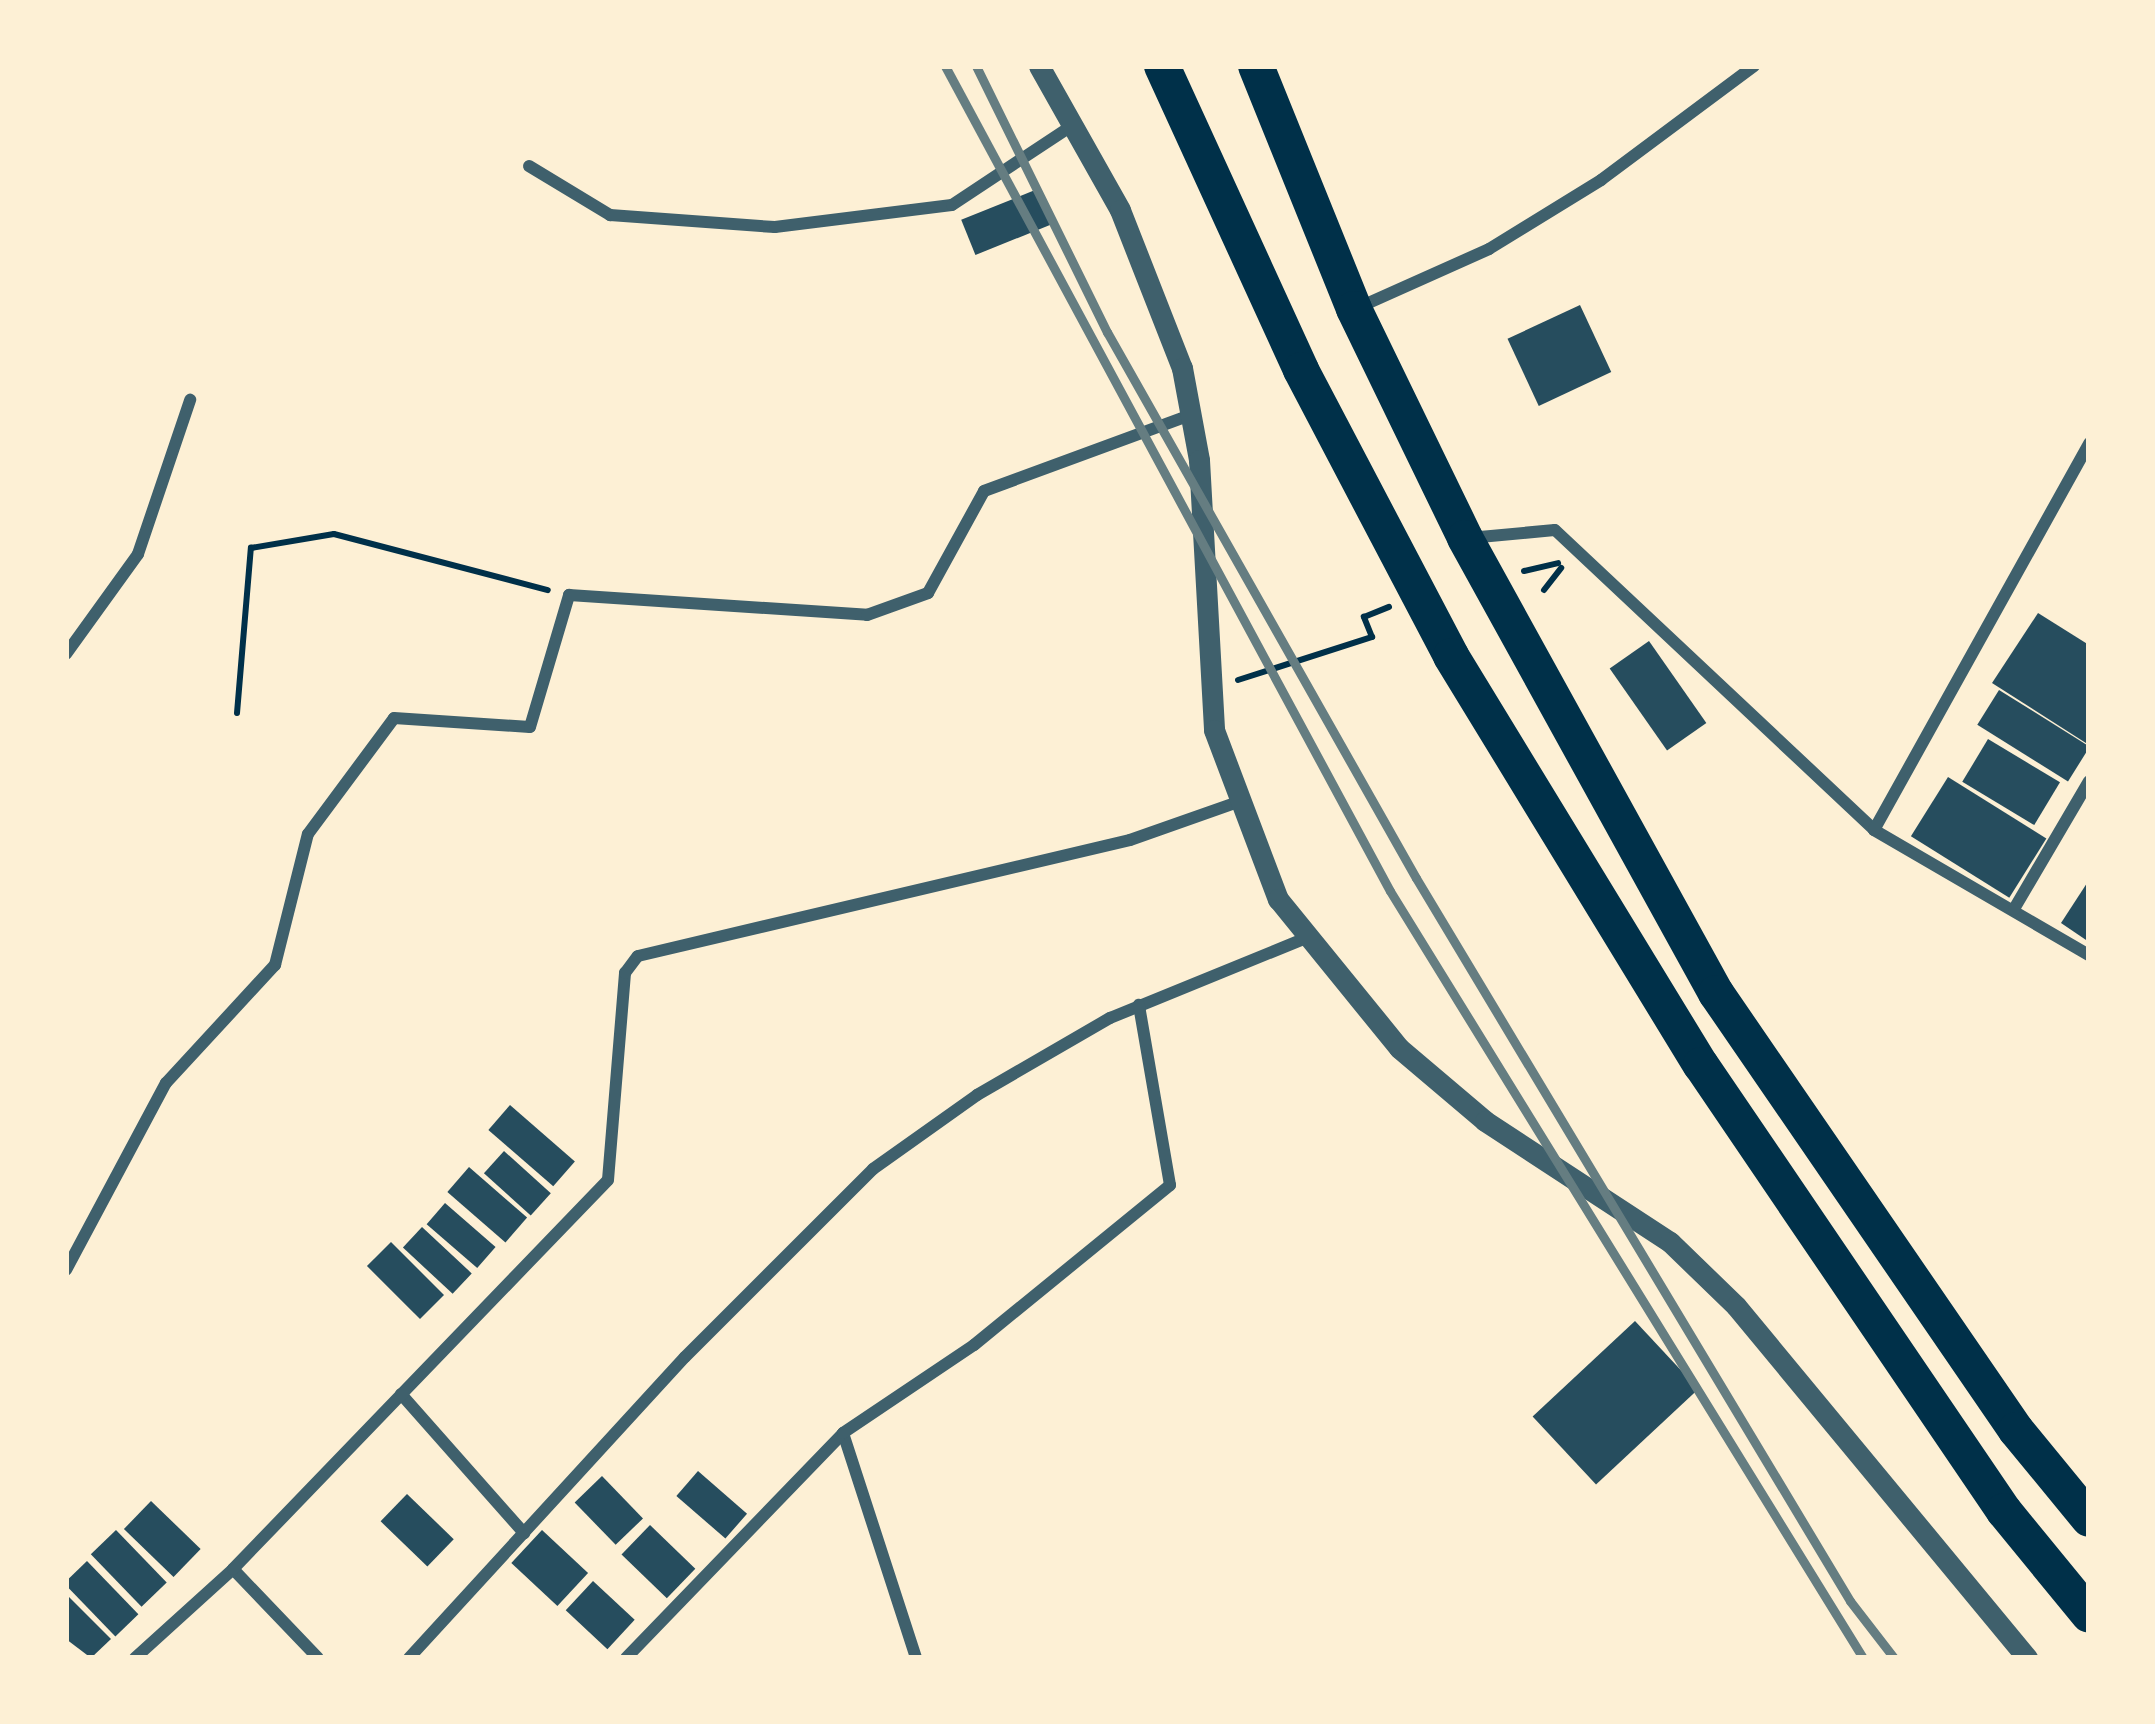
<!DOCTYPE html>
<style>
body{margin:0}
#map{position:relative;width:2155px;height:1724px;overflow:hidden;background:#fdf0d5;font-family:"Times New Roman",serif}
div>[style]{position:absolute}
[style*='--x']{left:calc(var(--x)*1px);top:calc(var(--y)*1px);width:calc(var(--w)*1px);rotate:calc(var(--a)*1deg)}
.building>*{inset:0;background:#264d5e;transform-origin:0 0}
.path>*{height:6px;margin:-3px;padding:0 3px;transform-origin:3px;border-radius:3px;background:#003049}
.minor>*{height:12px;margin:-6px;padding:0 6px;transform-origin:6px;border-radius:6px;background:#3f606c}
.tertiary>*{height:21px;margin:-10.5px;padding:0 10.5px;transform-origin:10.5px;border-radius:10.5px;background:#3f606c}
.motorway>*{height:36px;margin:-18px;padding:0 18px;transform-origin:18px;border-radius:18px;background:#003049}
.rail>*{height:9px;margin:-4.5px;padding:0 4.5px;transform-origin:4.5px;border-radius:4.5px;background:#657d81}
span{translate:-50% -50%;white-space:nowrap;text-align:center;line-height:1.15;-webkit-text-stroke:10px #fdf0d5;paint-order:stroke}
.frame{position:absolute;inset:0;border:69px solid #fdf0d5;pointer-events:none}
</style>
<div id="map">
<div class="building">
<i style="left:1040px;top:188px;width:38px;height:85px;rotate:68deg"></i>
<i style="left:1580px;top:305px;width:74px;height:80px;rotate:65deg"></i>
<i style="clip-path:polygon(2038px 613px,2089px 645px,2089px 745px,1992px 683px)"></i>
<i style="left:1649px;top:641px;width:100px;height:48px;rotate:55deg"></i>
<i style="left:1999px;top:690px;width:107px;height:41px;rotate:32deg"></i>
<i style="left:1988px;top:739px;width:84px;height:50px;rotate:31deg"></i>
<i style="left:1948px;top:777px;width:116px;height:70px;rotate:32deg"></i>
<i style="clip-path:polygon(2089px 880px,2089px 942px,2061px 923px)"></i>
<i style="left:510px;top:1105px;width:86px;height:33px;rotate:41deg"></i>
<i style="left:504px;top:1151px;width:63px;height:30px;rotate:42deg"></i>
<i style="left:469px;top:1167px;width:77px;height:33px;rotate:41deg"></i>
<i style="left:445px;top:1203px;width:67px;height:28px;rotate:41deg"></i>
<i style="left:422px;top:1227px;width:68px;height:28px;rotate:43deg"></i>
<i style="left:391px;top:1242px;width:75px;height:34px;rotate:45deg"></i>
<i style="left:1635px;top:1321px;width:93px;height:140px;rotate:47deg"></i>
<i style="left:698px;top:1471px;width:65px;height:33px;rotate:41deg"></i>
<i style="left:602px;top:1476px;width:59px;height:38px;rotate:46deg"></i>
<i style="left:407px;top:1494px;width:65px;height:38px;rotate:44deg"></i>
<i style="left:151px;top:1501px;width:69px;height:39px;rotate:44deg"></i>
<i style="left:650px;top:1525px;width:63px;height:41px;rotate:44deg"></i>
<i style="left:116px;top:1530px;width:73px;height:35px;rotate:46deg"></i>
<i style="left:542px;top:1530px;width:63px;height:45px;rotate:43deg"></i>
<i style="left:87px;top:1561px;width:74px;height:32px;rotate:46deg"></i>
<i style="left:593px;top:1581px;width:57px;height:40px;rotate:43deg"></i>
<i style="clip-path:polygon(66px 1594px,111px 1639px,91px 1658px,66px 1639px)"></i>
</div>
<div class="path">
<i style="--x:1524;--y:571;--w:35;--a:-13"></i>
<i style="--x:1544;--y:590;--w:28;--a:-52"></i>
<i style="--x:1238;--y:680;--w:141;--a:-17.8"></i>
<i style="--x:1372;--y:637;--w:22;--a:-112"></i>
<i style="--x:1364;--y:617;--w:27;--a:-22"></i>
<i style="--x:237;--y:713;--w:166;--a:-85.2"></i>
<i style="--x:251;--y:548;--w:84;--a:-9.6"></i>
<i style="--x:334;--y:534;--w:221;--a:14.7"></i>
</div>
<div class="minor">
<i style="--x:529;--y:166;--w:95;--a:31.2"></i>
<i style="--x:610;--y:215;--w:165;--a:4.2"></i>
<i style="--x:775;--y:227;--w:178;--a:-7.1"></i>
<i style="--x:952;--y:205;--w:141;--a:-33.5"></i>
<i style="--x:1355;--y:309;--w:147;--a:-24.1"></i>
<i style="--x:1489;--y:249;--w:132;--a:-31.6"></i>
<i style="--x:1601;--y:180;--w:191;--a:-36.7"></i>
<i style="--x:1469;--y:538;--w:86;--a:-5.3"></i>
<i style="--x:1555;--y:530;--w:438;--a:43.2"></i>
<i style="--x:1874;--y:830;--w:249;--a:30.2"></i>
<i style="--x:66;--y:654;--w:123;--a:-54.2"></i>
<i style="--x:138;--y:554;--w:163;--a:-71.3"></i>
<i style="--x:1874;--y:830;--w:443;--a:-60.9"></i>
<i style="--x:2014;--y:909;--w:148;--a:-59.6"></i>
<i style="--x:66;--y:1270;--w:212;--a:-61.9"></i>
<i style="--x:166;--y:1083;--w:161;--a:-47.3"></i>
<i style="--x:275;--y:965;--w:135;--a:-75.9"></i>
<i style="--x:308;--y:834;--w:144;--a:-53.4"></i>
<i style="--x:394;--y:718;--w:136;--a:3.8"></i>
<i style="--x:530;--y:727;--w:138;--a:-73.5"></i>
<i style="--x:569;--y:595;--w:299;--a:3.8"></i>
<i style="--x:867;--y:615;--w:65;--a:-19.8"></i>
<i style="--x:928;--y:593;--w:116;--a:-61.2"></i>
<i style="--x:984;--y:491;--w:221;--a:-20.2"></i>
<i style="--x:401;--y:1394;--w:186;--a:48.5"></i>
<i style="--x:843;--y:1433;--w:237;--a:72"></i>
<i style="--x:233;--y:1569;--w:123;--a:46.3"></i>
<i style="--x:135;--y:1658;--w:132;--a:-42.2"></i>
<i style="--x:233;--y:1569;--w:540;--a:-46.05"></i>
<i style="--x:608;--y:1180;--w:208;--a:-85.3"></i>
<i style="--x:625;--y:973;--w:21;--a:-53"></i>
<i style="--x:638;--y:956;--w:505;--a:-13.27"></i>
<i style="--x:1130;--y:840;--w:114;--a:-19.4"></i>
<i style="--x:409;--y:1658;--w:408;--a:-47.5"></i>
<i style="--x:685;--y:1357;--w:266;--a:-45"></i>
<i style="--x:873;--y:1169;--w:128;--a:-35.4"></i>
<i style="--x:977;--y:1095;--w:154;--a:-30.1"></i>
<i style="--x:1110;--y:1018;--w:214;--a:-22.2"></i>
<i style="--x:626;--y:1658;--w:313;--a:-46"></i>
<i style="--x:843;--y:1433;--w:158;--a:-33.9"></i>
<i style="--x:974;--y:1345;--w:253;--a:-39.2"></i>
<i style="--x:1170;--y:1185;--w:183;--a:-99.8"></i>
</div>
<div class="tertiary">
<i style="--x:1039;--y:66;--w:165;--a:60.6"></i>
<i style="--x:1120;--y:210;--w:170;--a:68.6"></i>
<i style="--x:1182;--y:368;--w:94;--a:79.5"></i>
<i style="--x:1199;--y:460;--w:270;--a:86.8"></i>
<i style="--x:1214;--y:730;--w:181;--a:69.3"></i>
<i style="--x:1278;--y:899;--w:192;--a:50.9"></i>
<i style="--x:1399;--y:1048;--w:113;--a:40.3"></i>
<i style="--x:1485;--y:1121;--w:221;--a:33.2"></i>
<i style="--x:1670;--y:1242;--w:92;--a:44.1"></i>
<i style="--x:1736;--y:1306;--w:457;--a:50.4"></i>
</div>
<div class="motorway">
<i style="--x:1162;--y:66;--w:334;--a:65.4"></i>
<i style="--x:1301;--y:370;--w:323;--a:62.3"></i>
<i style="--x:1451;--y:656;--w:479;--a:58.6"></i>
<i style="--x:1701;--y:1065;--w:539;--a:55.81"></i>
<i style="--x:2004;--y:1511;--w:134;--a:50.7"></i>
<i style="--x:1256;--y:66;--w:262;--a:68"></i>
<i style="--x:1354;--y:309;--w:254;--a:64.1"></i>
<i style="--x:1465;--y:538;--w:520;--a:61.12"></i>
<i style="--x:1716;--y:993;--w:530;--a:55.53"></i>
<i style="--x:2016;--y:1430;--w:115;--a:50.6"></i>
</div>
<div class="rail">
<i style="--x:945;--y:66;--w:937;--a:61.66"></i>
<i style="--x:1390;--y:891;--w:901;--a:58.34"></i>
<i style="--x:976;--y:66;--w:297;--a:63.8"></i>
<i style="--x:1107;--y:332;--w:627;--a:60.49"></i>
<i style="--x:1416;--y:878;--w:843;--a:59.02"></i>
<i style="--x:1850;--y:1601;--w:72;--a:52.3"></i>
</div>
<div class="frame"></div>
</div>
